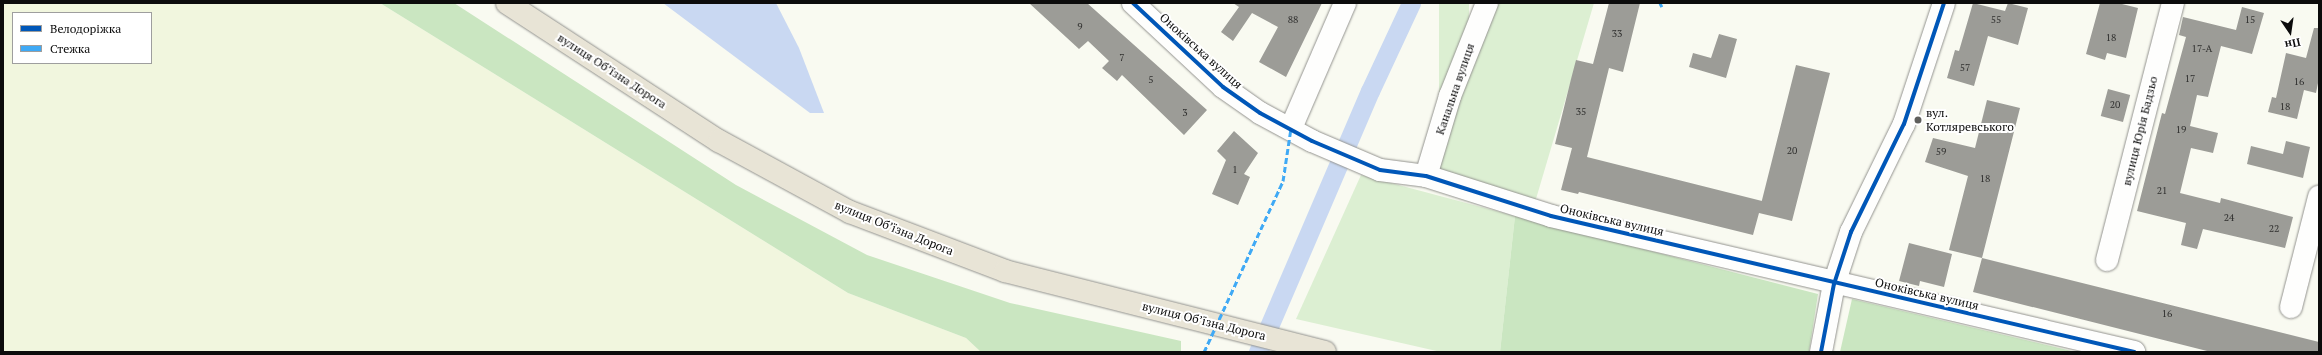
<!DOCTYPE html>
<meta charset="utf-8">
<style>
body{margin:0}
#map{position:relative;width:2322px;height:355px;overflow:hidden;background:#f9faf1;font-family:"PT Serif",serif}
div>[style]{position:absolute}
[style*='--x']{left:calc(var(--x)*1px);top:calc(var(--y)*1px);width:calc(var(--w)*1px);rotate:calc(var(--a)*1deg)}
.farmland>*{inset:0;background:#f1f6de}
.green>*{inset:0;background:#dcefd2;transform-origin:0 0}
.forest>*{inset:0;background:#cae6c1}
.water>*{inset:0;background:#c9d8f2}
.canal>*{height:19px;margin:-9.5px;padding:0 9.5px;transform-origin:9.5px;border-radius:9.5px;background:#c9d8f2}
.building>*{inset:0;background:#9c9c97;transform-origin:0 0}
.roads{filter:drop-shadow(0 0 1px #93938f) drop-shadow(0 0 1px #93938f)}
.street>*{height:22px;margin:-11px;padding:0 11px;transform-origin:11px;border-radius:11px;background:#fefefd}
.highway>*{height:22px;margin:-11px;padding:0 11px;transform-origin:11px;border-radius:11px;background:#e8e4d6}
.quiet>*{height:3px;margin-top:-1.5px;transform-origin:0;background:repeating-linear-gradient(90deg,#3fa9f5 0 6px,transparent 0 9px)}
.cycleway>*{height:4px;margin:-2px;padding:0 2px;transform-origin:2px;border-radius:2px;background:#0057b8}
.dots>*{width:11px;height:11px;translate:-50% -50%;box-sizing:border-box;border:2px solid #fff;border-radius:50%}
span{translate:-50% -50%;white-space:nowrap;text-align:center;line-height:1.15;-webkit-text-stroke:4px #fff;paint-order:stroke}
.number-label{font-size:10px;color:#30302f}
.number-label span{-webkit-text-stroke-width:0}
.street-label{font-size:12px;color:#0c0c0c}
.poi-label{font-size:12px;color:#0c0c0c}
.left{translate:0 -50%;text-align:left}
.frame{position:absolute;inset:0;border:4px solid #0c0c0c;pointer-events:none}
.legend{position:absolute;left:12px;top:12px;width:140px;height:52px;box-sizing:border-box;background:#fff;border:1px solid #9e9e9e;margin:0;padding:5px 7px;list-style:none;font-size:12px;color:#0c0c0c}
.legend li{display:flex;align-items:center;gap:8px;height:20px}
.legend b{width:20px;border:1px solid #9e9e9e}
.north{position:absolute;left:2270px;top:12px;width:40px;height:40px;-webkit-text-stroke:3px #fff;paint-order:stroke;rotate:167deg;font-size:11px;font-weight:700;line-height:16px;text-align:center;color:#0c0c0c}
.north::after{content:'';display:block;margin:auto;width:14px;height:18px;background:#0c0c0c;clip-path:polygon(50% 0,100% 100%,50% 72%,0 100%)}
</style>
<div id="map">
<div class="farmland">
<i style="clip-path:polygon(evenodd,3px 3px,380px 3px,848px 293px,966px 338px,981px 352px,3px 352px,3px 3px,13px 13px,151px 13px,151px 63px,13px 63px,13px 13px)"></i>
</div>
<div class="green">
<i style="left:1439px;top:3px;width:30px;height:160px"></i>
<i style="clip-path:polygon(1487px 3px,1594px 3px,1533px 209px,1426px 176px)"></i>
<i style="clip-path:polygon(1361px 175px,1515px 216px,1500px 352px,1441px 352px,1296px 319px)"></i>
</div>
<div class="forest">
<i style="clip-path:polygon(380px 3px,454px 3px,736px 185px,867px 255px,1010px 303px,1181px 341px,1181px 352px,981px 352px,966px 338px,848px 293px)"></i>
<i style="clip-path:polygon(1515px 216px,1818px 294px,1809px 352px,1500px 352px)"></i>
<i style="clip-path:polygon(1852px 299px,2076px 352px,1840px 352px)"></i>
</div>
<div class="water">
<i style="clip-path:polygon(663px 3px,776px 3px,799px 48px,824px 113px,810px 113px)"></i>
</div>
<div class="canal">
<i style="--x:1258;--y:352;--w:284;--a:-66.8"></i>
<i style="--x:1370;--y:91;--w:97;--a:-65"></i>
</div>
<div class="building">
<i style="clip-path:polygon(1029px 3px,1087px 3px,1207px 110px,1184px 135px,1122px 75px,1117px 81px,1102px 68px,1109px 61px,1088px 41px,1079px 49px)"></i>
<i style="clip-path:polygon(1233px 3px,1322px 3px,1286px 77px,1259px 62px,1278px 27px,1252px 13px,1233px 41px,1221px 32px,1239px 7px)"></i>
<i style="clip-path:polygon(1609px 3px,1640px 3px,1623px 72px,1609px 68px,1587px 157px,1762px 201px,1760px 208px,1796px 65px,1830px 73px,1792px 221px,1759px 213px,1753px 235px,1579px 192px,1578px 194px,1561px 190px,1572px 148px,1555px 144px,1571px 79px,1576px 60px,1593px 64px)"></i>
<i style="clip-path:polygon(1973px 3px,2005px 11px,2008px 3px,2028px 8px,2018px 45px,1988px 36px,1974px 86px,1947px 78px,1955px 50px,1959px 51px)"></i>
<i style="clip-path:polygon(2100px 3px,2118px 3px,2138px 8px,2126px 58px,2107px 53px,2105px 60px,2086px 54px)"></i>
<i style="clip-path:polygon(2242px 7px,2264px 13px,2252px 54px,2221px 46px,2208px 97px,2197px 95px,2190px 126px,2218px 133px,2213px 153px,2191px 148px,2180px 193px,2220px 203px,2221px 198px,2293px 217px,2285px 248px,2203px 229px,2197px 249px,2181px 245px,2186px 223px,2137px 211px,2162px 113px,2165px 114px,2186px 37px,2179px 35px,2183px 17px,2236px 30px)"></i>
<i style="clip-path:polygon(2314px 28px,2319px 28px,2319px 78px,2316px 93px,2304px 90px,2297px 119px,2268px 112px,2272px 97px,2276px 98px,2286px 53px,2306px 58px)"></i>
<i style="clip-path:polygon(1719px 34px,1737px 39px,1726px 78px,1689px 67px,1693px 53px,1711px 58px)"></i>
<i style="left:2108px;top:89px;width:23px;height:28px;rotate:15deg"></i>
<i style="clip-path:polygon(1987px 100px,2020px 108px,1982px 258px,2319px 342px,2319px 352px,2211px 352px,1973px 292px,1982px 258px,1949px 250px,1968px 176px,1925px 162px,1933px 138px,1975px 148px)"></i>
<i style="clip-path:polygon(1234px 131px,1258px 153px,1244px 174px,1250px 177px,1238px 205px,1212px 194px,1226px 160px,1217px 151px)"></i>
<i style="clip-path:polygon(2286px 141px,2310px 147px,2303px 178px,2247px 164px,2251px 146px,2283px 154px)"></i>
<i style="clip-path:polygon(1909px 243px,1952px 254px,1944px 287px,1920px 281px,1919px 286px,1899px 281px)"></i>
</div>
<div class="roads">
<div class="street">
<i style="--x:1133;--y:3;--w:123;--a:43"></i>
<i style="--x:1223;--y:87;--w:45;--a:35.1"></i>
<i style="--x:1260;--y:113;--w:59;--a:28.3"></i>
<i style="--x:1312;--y:141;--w:74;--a:23.1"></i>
<i style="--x:1380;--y:170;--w:46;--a:7.4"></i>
<i style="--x:1426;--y:176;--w:131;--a:17.7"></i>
<i style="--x:1551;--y:216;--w:599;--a:13.13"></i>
<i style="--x:1291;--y:128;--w:136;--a:-66.6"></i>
<i style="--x:1426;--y:176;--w:84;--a:-73.3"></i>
<i style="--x:1450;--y:96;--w:100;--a:-68.3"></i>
<i style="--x:2107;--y:260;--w:265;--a:-75.6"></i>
<i style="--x:2291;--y:307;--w:114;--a:-75.7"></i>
<i style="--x:1821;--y:352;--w:69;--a:-79.2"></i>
<i style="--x:1834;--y:284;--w:55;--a:-71.9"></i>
<i style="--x:1851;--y:232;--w:120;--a:-63.9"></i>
<i style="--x:1904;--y:124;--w:127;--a:-71.7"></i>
</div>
<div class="highway">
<i style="--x:507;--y:3;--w:253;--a:33.1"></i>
<i style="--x:719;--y:141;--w:149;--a:28.5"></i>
<i style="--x:850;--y:212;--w:166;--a:20.8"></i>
<i style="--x:1005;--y:271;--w:330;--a:14.2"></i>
</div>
</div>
<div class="quiet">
<i style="--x:1660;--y:3;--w:4;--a:63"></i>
<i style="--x:1204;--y:352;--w:188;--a:-65.2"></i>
<i style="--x:1283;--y:181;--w:54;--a:-81.4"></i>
</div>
<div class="cycleway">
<i style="--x:1133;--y:3;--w:123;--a:43"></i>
<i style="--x:1223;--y:87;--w:45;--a:35.1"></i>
<i style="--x:1260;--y:113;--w:59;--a:28.3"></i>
<i style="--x:1312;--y:141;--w:74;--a:23.1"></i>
<i style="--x:1380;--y:170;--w:46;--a:7.4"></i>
<i style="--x:1426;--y:176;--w:131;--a:17.7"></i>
<i style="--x:1551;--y:216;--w:599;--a:13.13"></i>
<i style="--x:1821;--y:352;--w:69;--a:-79.2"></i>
<i style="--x:1834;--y:284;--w:55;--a:-71.9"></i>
<i style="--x:1851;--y:232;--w:120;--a:-63.9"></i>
<i style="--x:1904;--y:124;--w:127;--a:-71.7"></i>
</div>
<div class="dots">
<i style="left:1918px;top:120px;background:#5f5f5c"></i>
</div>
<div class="number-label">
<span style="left:1293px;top:20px">88</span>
<span style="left:1996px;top:20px">55</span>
<span style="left:2250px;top:20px">15</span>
<span style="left:1080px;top:27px">9</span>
<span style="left:1617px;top:34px">33</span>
<span style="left:2111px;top:38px">18</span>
<span style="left:2202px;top:49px">17-А</span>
<span style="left:1122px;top:58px">7</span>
<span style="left:1965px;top:68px">57</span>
<span style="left:2190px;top:79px">17</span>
<span style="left:1151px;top:80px">5</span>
<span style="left:2299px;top:82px">16</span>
<span style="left:2115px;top:105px">20</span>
<span style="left:2285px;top:107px">18</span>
<span style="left:1581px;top:112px">35</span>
<span style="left:1185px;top:113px">3</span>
<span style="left:2181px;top:130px">19</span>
<span style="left:1792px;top:151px">20</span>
<span style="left:1941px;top:152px">59</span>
<span style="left:1235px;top:170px">1</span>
<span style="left:1985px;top:179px">18</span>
<span style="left:2162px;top:191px">21</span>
<span style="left:2229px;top:218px">24</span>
<span style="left:2274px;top:229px">22</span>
<span style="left:2167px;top:314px">16</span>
</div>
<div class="street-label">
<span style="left:1201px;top:51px;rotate:42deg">Оноківська вулиця</span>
<span style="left:612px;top:71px;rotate:33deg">вулиця Обʼїзна Дорога</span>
<span style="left:1455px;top:89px;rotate:-71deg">Канальна вулиця</span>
<span style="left:2140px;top:131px;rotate:-76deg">вулиця Юрія Бадзьо</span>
<span style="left:1612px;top:220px;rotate:13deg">Оноківська вулиця</span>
<span style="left:894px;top:228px;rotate:22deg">вулиця Обʼїзна Дорога</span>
<span style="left:1927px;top:294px;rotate:13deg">Оноківська вулиця</span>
<span style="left:1204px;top:321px;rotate:14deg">вулиця Обʼїзна Дорога</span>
</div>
<div class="poi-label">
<span class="left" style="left:1926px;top:120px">вул.<br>Котляревського</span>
</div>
<div class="frame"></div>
<ul class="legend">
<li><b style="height:5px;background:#0057b8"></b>Велодоріжка</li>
<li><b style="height:5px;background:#3fa9f5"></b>Стежка</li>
</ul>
<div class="north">Пн</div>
</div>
